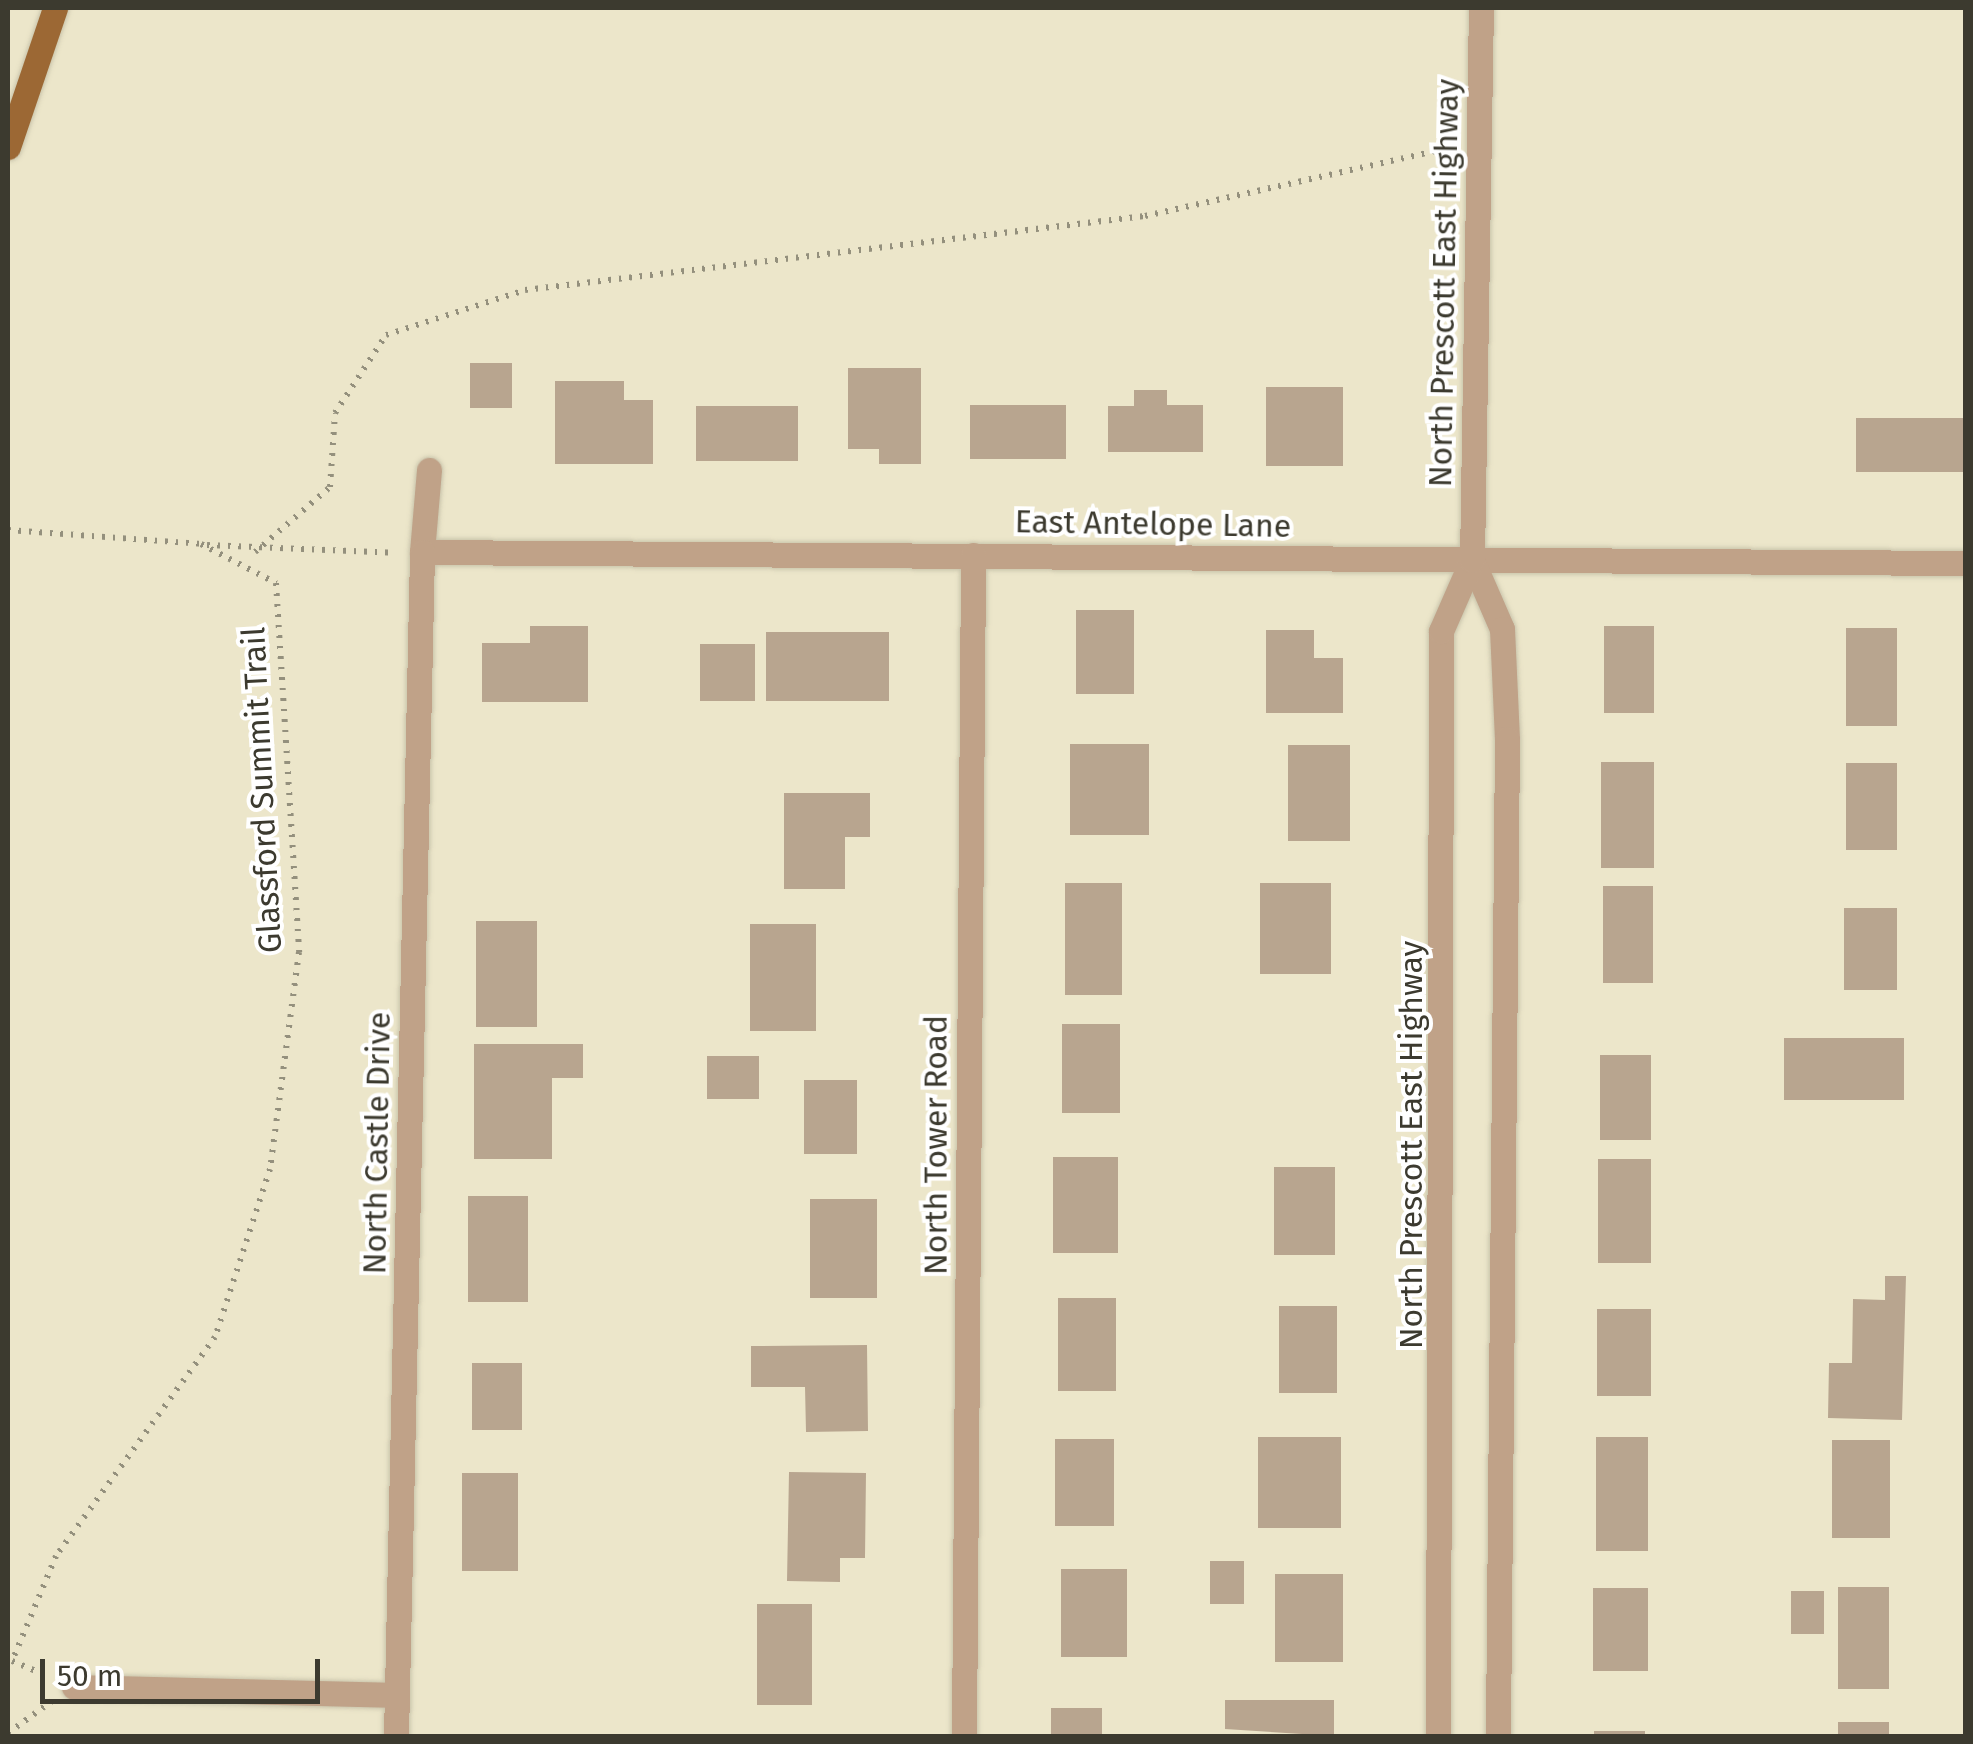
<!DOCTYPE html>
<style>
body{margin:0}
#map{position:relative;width:1973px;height:1744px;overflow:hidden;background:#ece6ca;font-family:"Fira Sans",sans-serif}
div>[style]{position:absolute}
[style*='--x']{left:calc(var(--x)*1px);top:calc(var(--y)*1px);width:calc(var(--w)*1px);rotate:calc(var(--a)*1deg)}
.building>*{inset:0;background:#b8a58f;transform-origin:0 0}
.path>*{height:6px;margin-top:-3px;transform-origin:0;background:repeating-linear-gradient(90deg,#94907d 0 2.5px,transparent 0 10.5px)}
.roads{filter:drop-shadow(0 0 2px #c9c4ab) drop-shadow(0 0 2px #c9c4ab)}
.minor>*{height:25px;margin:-12.5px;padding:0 12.5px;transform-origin:12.5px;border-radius:12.5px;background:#c0a288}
.major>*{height:25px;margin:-12.5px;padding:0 12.5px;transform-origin:12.5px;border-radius:12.5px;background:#9c6834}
span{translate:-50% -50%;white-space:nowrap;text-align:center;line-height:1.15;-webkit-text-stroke:8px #fff;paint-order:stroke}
.street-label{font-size:32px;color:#3c3a2f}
.frame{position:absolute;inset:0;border:10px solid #3c3a2f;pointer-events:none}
.scale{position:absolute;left:40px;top:1659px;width:280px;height:45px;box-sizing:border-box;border:5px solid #3c3a2f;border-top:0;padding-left:12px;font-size:30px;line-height:35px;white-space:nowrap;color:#3c3a2f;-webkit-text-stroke:8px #fff;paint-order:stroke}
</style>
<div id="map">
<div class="building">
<i style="left:470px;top:363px;width:42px;height:45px"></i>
<i style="clip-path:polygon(848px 368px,921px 368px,921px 464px,879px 464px,879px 449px,848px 449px)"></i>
<i style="clip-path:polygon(555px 381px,624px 381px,624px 400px,653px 400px,653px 464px,555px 464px)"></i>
<i style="left:1266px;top:387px;width:77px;height:79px"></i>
<i style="clip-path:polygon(1134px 390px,1167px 390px,1167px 405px,1203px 405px,1203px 452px,1108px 452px,1108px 406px,1134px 406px)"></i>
<i style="left:970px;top:405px;width:96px;height:54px"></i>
<i style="left:696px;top:406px;width:102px;height:55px"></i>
<i style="left:1856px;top:418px;width:110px;height:54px"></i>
<i style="left:1076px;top:610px;width:58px;height:84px"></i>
<i style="clip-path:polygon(530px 626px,588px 626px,588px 702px,482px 702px,482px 643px,530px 643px)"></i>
<i style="left:1604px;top:626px;width:50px;height:87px"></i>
<i style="left:1846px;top:628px;width:51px;height:98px"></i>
<i style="clip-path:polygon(1266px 630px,1314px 630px,1314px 658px,1343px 658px,1343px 713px,1266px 713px)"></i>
<i style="left:766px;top:632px;width:123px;height:69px"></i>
<i style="left:700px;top:644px;width:55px;height:57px"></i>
<i style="left:1070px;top:744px;width:79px;height:91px"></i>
<i style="left:1288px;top:745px;width:62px;height:96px"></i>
<i style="left:1601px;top:762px;width:53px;height:106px"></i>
<i style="left:1846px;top:763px;width:51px;height:87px"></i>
<i style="clip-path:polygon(784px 793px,870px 793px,870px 837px,845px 837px,845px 889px,784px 889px)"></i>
<i style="left:1065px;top:883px;width:57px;height:112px"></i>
<i style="left:1260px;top:883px;width:71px;height:91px"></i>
<i style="left:1603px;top:886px;width:50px;height:97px"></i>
<i style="left:1844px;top:908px;width:53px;height:82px"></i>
<i style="left:476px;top:921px;width:61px;height:106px"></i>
<i style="left:750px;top:924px;width:66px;height:107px"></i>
<i style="left:1062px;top:1024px;width:58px;height:89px"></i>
<i style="left:1784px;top:1038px;width:120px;height:62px"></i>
<i style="clip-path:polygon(474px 1044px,583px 1044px,583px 1078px,552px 1078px,552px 1159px,474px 1159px)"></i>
<i style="left:1600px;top:1055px;width:51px;height:85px"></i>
<i style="left:707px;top:1056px;width:52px;height:43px"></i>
<i style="left:804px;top:1080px;width:53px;height:74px"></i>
<i style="left:1053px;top:1157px;width:65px;height:96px"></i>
<i style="left:1598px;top:1159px;width:53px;height:104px"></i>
<i style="left:1274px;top:1167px;width:61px;height:88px"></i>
<i style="left:468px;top:1196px;width:60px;height:106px"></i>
<i style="left:810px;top:1199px;width:67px;height:99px"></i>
<i style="clip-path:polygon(1885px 1276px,1906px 1276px,1902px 1420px,1828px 1418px,1829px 1363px,1852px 1363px,1853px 1299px,1885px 1300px)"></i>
<i style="left:1058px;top:1298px;width:58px;height:93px"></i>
<i style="left:1279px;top:1306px;width:58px;height:87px"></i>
<i style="left:1597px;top:1309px;width:54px;height:87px"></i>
<i style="clip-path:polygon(867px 1345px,868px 1431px,806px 1432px,805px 1387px,751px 1387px,751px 1346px)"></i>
<i style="left:472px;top:1363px;width:50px;height:67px"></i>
<i style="left:1258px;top:1437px;width:83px;height:91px"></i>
<i style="left:1596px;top:1437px;width:52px;height:114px"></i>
<i style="left:1055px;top:1439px;width:59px;height:87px"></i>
<i style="left:1832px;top:1440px;width:58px;height:98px"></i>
<i style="clip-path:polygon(789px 1472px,866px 1473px,865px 1558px,840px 1558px,840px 1582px,787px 1581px)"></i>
<i style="left:462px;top:1473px;width:56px;height:98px"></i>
<i style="left:1210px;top:1561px;width:34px;height:43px"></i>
<i style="left:1061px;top:1569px;width:66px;height:88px"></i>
<i style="left:1275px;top:1574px;width:68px;height:88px"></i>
<i style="left:1838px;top:1587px;width:51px;height:102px"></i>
<i style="left:1593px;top:1588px;width:55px;height:83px"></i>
<i style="left:1791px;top:1591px;width:33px;height:43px"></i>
<i style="left:757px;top:1604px;width:55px;height:101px"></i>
<i style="clip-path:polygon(1225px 1700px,1334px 1700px,1334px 1736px,1225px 1729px)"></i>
<i style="left:1051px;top:1708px;width:51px;height:28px"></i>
<i style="left:1838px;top:1722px;width:51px;height:14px"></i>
<i style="left:1594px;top:1731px;width:51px;height:5px"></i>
</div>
<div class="path">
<i style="--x:8;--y:530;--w:194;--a:4.1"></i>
<i style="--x:201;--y:544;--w:85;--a:27.5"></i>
<i style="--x:276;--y:583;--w:370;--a:86.4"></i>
<i style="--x:299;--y:952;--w:219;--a:97.6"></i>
<i style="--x:270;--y:1169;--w:177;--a:108.1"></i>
<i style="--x:215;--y:1337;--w:271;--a:126"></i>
<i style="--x:56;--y:1556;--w:114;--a:112.7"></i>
<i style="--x:12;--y:1661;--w:41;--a:22.8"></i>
<i style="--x:207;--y:545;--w:187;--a:2.4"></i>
<i style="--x:255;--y:552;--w:99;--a:-40.9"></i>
<i style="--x:330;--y:487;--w:74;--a:-86.1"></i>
<i style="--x:335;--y:413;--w:93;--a:-56.8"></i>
<i style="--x:386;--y:335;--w:146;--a:-17.9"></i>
<i style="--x:525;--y:290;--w:624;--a:-6.81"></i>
<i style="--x:1145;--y:216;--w:312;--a:-12.6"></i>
<i style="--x:8;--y:1733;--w:54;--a:-36"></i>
</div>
<div class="roads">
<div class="minor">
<i style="--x:429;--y:470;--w:82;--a:94.9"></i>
<i style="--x:422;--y:552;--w:1544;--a:0.41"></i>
<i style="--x:1472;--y:560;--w:75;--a:66.5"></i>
<i style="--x:1502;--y:629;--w:110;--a:87.4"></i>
<i style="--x:1507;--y:739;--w:997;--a:90.52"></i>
<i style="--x:74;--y:1687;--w:323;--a:1.4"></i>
<i style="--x:396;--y:1736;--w:1184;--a:-88.74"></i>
<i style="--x:964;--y:1736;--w:1181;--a:-89.56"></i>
<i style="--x:1438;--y:1736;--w:1105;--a:-89.84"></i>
<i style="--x:1441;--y:631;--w:77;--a:-66.4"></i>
<i style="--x:1472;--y:560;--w:552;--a:-89.07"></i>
</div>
<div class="major">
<i style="--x:8;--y:147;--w:147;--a:-71.3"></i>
</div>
</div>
<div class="street-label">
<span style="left:1444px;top:283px;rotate:-89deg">North Prescott East Highway</span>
<span style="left:1153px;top:524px;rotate:1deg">East Antelope Lane</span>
<span style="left:262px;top:790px;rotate:-93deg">Glassford Summit Trail</span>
<span style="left:377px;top:1143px;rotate:-89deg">North Castle Drive</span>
<span style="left:936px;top:1145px;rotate:-90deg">North Tower Road</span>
<span style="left:1411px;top:1145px;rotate:-90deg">North Prescott East Highway</span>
</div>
<div class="frame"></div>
<div class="scale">50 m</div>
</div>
